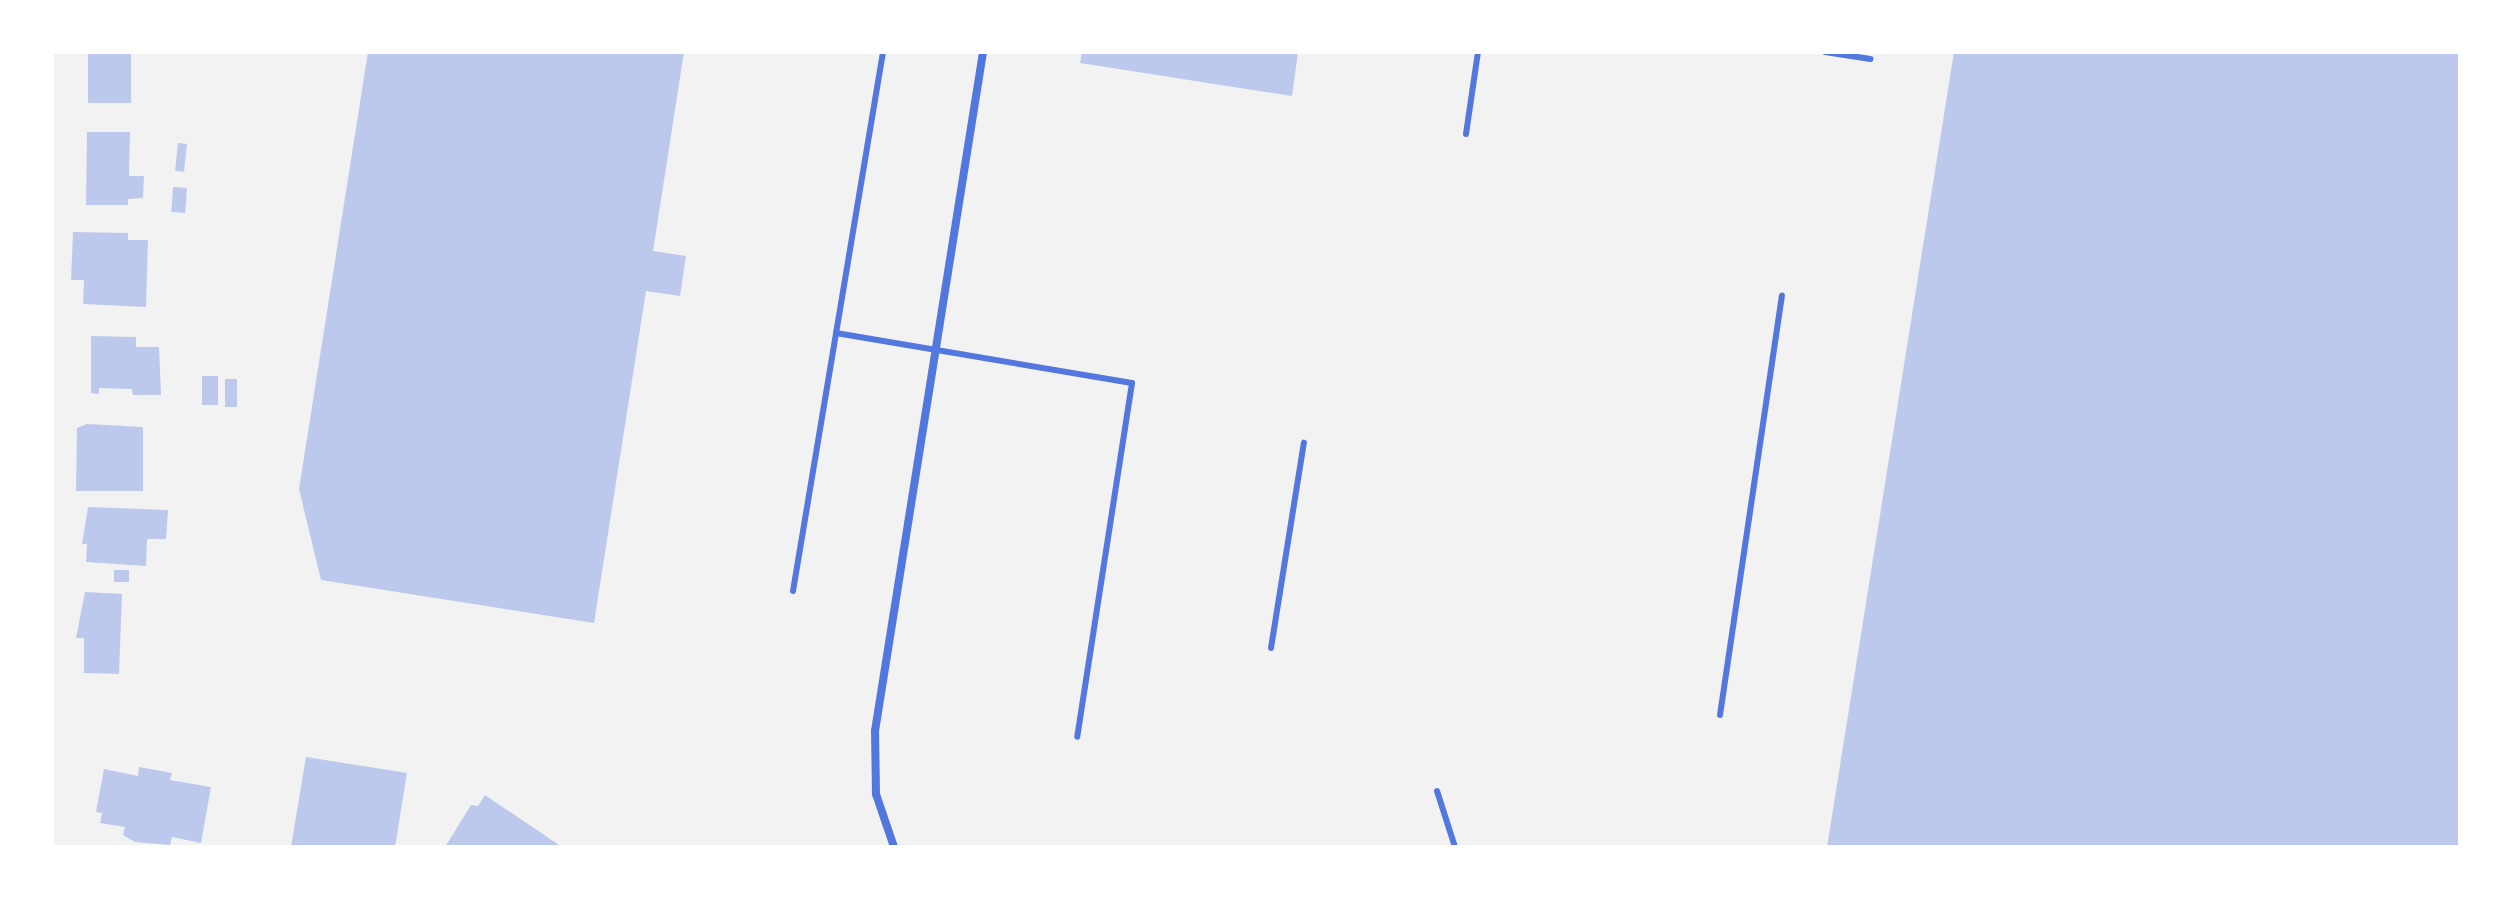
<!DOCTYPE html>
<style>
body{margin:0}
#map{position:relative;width:2512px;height:899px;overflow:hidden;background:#f2f2f2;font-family:Roboto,sans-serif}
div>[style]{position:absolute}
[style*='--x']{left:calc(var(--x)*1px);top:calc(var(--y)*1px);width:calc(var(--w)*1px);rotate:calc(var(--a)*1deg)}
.building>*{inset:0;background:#bdc9ec;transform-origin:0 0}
.service>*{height:6px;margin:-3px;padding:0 3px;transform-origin:3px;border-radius:3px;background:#5277de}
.minor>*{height:8px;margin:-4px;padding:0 4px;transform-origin:4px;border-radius:4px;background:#5277de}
span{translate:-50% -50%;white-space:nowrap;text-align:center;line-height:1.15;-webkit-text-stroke:6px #fff;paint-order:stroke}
.frame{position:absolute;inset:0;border:54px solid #fff;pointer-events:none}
</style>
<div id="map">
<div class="building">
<i style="left:88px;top:52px;width:43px;height:51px"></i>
<i style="clip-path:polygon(368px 52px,684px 52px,653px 251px,686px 256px,680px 296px,646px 291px,594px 623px,321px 580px,299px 489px)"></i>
<i style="clip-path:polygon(1082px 52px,1298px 52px,1292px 96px,1080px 63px)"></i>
<i style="clip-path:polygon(1954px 52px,2460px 52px,2460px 847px,1827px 847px)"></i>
<i style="clip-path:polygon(87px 132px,130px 132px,129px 176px,144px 176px,143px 198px,128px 199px,128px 205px,86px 205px)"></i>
<i style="left:178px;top:143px;width:9px;height:28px;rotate:6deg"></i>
<i style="left:173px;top:187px;width:14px;height:25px;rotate:4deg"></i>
<i style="clip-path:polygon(73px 232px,128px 233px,128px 240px,148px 240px,146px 307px,83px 304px,84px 280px,71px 280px)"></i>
<i style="clip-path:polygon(91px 336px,136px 337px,136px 347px,159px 347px,161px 395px,133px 395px,132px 389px,99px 388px,99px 394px,91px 393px)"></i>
<i style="left:202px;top:376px;width:16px;height:29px"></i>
<i style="left:225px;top:379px;width:12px;height:28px"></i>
<i style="clip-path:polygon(87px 424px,143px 427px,143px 491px,76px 491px,77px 428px)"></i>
<i style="clip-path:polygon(88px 507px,168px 510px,166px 539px,147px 539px,146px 566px,86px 562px,87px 544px,82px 544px)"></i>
<i style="left:114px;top:570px;width:15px;height:12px"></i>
<i style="clip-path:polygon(85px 592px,122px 594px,119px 674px,84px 673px,84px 638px,76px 638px)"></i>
<i style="clip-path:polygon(306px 757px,407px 773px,395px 847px,291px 847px)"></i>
<i style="clip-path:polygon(139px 767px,172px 773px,170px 780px,211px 787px,201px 843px,172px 837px,170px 845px,135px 842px,123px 835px,125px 827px,100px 823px,102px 813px,96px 812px,104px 769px,138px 776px)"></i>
<i style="clip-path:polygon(485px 795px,562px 847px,445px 847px,471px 805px,478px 806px)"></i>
</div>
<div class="service">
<i style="--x:1825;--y:52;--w:46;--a:8.8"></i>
<i style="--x:1466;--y:134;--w:83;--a:-81.7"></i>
<i style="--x:836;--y:333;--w:300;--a:9.6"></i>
<i style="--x:1132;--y:383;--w:358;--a:98.8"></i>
<i style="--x:793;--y:591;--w:546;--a:-80.52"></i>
<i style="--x:1271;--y:648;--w:208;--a:-80.9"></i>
<i style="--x:1720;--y:715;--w:424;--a:-81.6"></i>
<i style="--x:1437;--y:791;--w:59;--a:72.2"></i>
</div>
<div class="minor">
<i style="--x:894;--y:847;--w:56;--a:-108.8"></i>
<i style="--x:876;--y:794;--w:63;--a:-90.9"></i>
<i style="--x:875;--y:731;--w:688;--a:-80.96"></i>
</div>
<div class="frame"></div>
</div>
